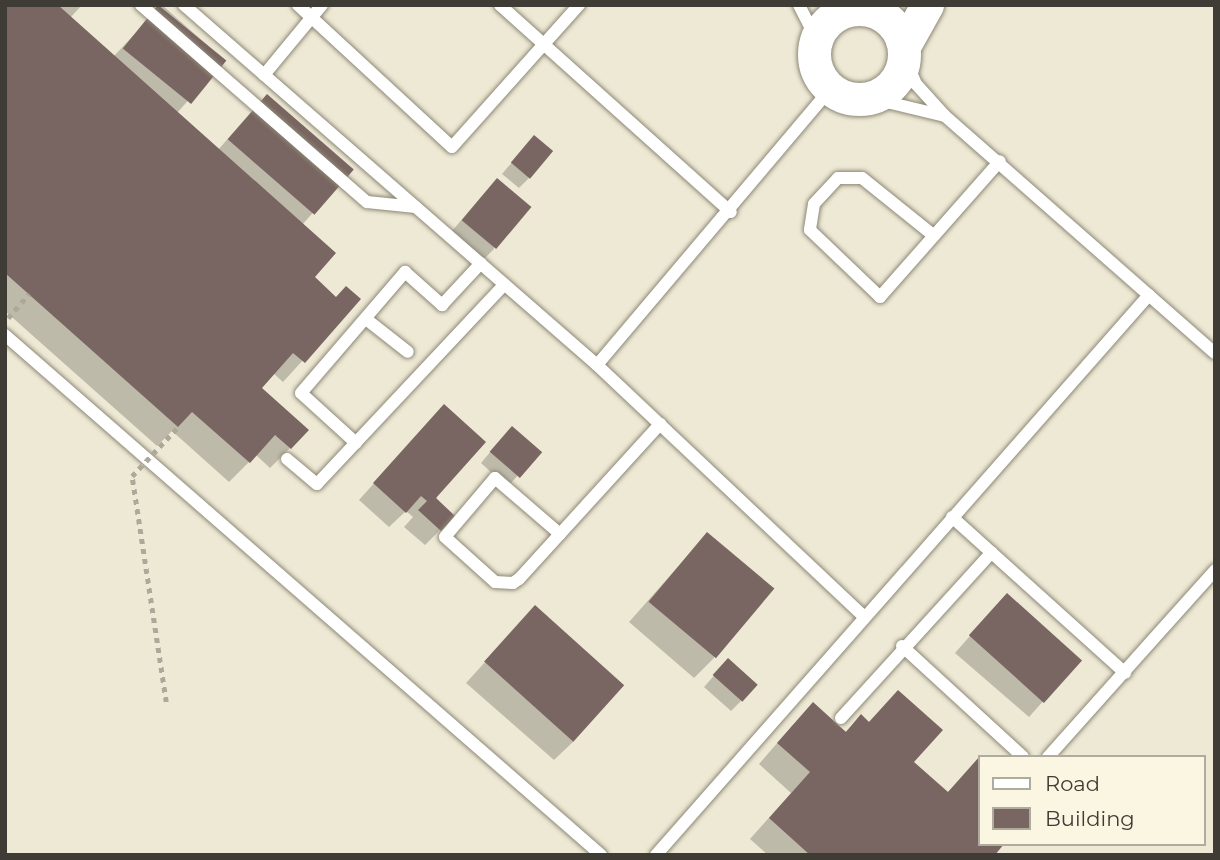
<!DOCTYPE html>
<style>
body{margin:0}
#map{position:relative;width:1220px;height:860px;overflow:hidden;background:#eee9d5;font-family:Montserrat,sans-serif}
div>[style]{position:absolute}
[style*='--x']{left:calc(var(--x)*1px);top:calc(var(--y)*1px);width:calc(var(--w)*1px);rotate:calc(var(--a)*1deg)}
.shadow>*{inset:0;background:#0003}
.building>*{inset:0;background:#796561;transform-origin:0 0}
.path>*{height:4.5px;margin-top:-2.25px;transform-origin:0;background:repeating-linear-gradient(90deg,#ada99a 0 5px,transparent 0 10px)}
.roads{filter:drop-shadow(0 0 2px #8d8876) drop-shadow(0 0 2px #8d8876)}
.service>*{height:12px;margin:-6px;padding:0 6px;transform-origin:6px;border-radius:6px;background:#fff}
.secondary>*{height:33px;margin:-16.5px;padding:0 16.5px;transform-origin:16.5px;border-radius:16.5px;background:#fff}
.secondary>.ring{margin:-16.5px;padding:0;box-sizing:content-box;background:none;border:33px solid #fff;border-radius:50%}
.path-bridge>*{height:4.5px;margin-top:-2.25px;transform-origin:0;background:repeating-linear-gradient(90deg,#ada99a 0 5px,transparent 0 10px)}
span{translate:-50% -50%;white-space:nowrap;text-align:center;line-height:1.15;-webkit-text-stroke:7px #fbf6e2;paint-order:stroke}
.frame{position:absolute;inset:0;border:7px solid #3e3c35;pointer-events:none}
.legend{position:absolute;left:978px;top:755px;width:228px;height:91px;box-sizing:border-box;background:#fbf6e2;border:2px solid #afac9d;margin:0;padding:9px 12px;list-style:none;font-size:21px;color:#3e3c35}
.legend li{display:flex;align-items:center;gap:14px;height:35px}
.legend b{width:35px;border:2px solid #afac9d}
</style>
<div id="map">
<div class="shadow">
<i style="clip-path:polygon(5px 5px,82px 5px,70px 18px,113px 57px,162px 5px,224px 60px,177px 113px,218px 150px,251px 112px,351px 170px,302px 225px,312px 277px,336px 299px,359px 299px,283px 382px,273px 373px,259px 388px,290px 448px,270px 468px,256px 455px,229px 482px,172px 431px,157px 446px,5px 311px)"></i>
<i style="clip-path:polygon(524px 148px,529px 178px,519px 188px,502px 174px)"></i>
<i style="clip-path:polygon(487px 190px,494px 249px,484px 259px,452px 231px)"></i>
<i style="clip-path:polygon(429px 422px,440px 530px,425px 545px,404px 527px,413px 517px,406px 511px,389px 527px,359px 500px)"></i>
<i style="clip-path:polygon(502px 438px,539px 453px,507px 487px,481px 463px)"></i>
<i style="clip-path:polygon(707px 534px,714px 658px,694px 678px,629px 622px)"></i>
<i style="clip-path:polygon(535px 607px,574px 741px,554px 760px,466px 683px)"></i>
<i style="clip-path:polygon(992px 611px,1080px 660px,1029px 717px,955px 653px)"></i>
<i style="clip-path:polygon(718px 671px,741px 701px,731px 711px,704px 687px)"></i>
<i style="clip-path:polygon(898px 692px,912px 762px,947px 793px,980px 760px,980px 844px,993px 855px,768px 855px,750px 839px,791px 793px,759px 764px,793px 725px,844px 733px,861px 717px,868px 723px)"></i>
</div>
<div class="building">
<i style="clip-path:polygon(5px 5px,58px 5px,336px 253px,315px 277px,336px 297px,346px 286px,361px 299px,305px 363px,293px 353px,262px 388px,309px 430px,291px 449px,275px 435px,250px 463px,192px 412px,178px 427px,5px 273px)"></i>
<i style="left:158px;top:5px;width:88px;height:56px;rotate:39deg"></i>
<i style="left:267px;top:94px;width:115px;height:60px;rotate:41deg"></i>
<i style="left:534px;top:135px;width:25px;height:36px;rotate:40deg"></i>
<i style="left:497px;top:178px;width:45px;height:55px;rotate:40deg"></i>
<i style="clip-path:polygon(444px 404px,486px 442px,436px 498px,455px 516px,441px 531px,418px 510px,427px 501px,421px 496px,406px 513px,373px 483px)"></i>
<i style="left:512px;top:426px;width:40px;height:34px;rotate:41deg"></i>
<i style="left:707px;top:532px;width:88px;height:91px;rotate:40deg"></i>
<i style="left:1007px;top:593px;width:101px;height:57px;rotate:42deg"></i>
<i style="left:535px;top:605px;width:120px;height:76px;rotate:42deg"></i>
<i style="left:728px;top:658px;width:40px;height:23px;rotate:42deg"></i>
<i style="clip-path:polygon(898px 690px,943px 730px,914px 762px,948px 792px,980px 756px,980px 844px,1004px 844px,995px 855px,810px 855px,769px 818px,810px 772px,777px 743px,813px 702px,846px 732px,861px 714px,869px 722px)"></i>
</div>
<div class="path">
<i style="--x:8;--y:318;--w:32;--a:-49"></i>
</div>
<div class="roads">
<div class="service">
<i style="--x:141;--y:5;--w:300;--a:41.1"></i>
<i style="--x:367;--y:202;--w:49;--a:5.8"></i>
<i style="--x:184;--y:5;--w:548;--a:41.08"></i>
<i style="--x:597;--y:365;--w:361;--a:-49.8"></i>
<i style="--x:298;--y:5;--w:209;--a:42.7"></i>
<i style="--x:452;--y:147;--w:191;--a:-48.2"></i>
<i style="--x:500;--y:5;--w:310;--a:41.9"></i>
<i style="--x:799;--y:5;--w:38;--a:63"></i>
<i style="--x:830;--y:5;--w:16;--a:18"></i>
<i style="--x:264;--y:75;--w:91;--a:-50.4"></i>
<i style="--x:870;--y:98;--w:77;--a:13.5"></i>
<i style="--x:945;--y:116;--w:43;--a:-132.2"></i>
<i style="--x:916;--y:84;--w:30;--a:-114"></i>
<i style="--x:945;--y:116;--w:359;--a:41.3"></i>
<i style="--x:933;--y:235;--w:91;--a:-141.2"></i>
<i style="--x:862;--y:178;--w:24;--a:180"></i>
<i style="--x:838;--y:178;--w:35;--a:133"></i>
<i style="--x:814;--y:204;--w:26;--a:99"></i>
<i style="--x:810;--y:230;--w:97;--a:43.7"></i>
<i style="--x:880;--y:297;--w:181;--a:-48.6"></i>
<i style="--x:366;--y:319;--w:53;--a:38.2"></i>
<i style="--x:5;--y:335;--w:791;--a:41.1"></i>
<i style="--x:597;--y:365;--w:367;--a:43.3"></i>
<i style="--x:356;--y:443;--w:74;--a:-137.7"></i>
<i style="--x:301;--y:393;--w:160;--a:-49.3"></i>
<i style="--x:405;--y:272;--w:50;--a:41.7"></i>
<i style="--x:442;--y:305;--w:57;--a:-47.1"></i>
<i style="--x:287;--y:459;--w:39;--a:40"></i>
<i style="--x:317;--y:484;--w:274;--a:-46.8"></i>
<i style="--x:952;--y:517;--w:233;--a:42"></i>
<i style="--x:560;--y:534;--w:86;--a:-139.3"></i>
<i style="--x:495;--y:478;--w:77;--a:130.3"></i>
<i style="--x:445;--y:537;--w:67;--a:42"></i>
<i style="--x:495;--y:582;--w:18;--a:3"></i>
<i style="--x:513;--y:583;--w:7;--a:-34"></i>
<i style="--x:519;--y:579;--w:210;--a:-47.7"></i>
<i style="--x:902;--y:646;--w:164;--a:42.5"></i>
<i style="--x:841;--y:718;--w:224;--a:-47.7"></i>
<i style="--x:1048;--y:757;--w:251;--a:-48.2"></i>
<i style="--x:656;--y:855;--w:746;--a:-48.64"></i>
</div>
<div class="secondary">
<i class="ring" style="left:814px;top:9px;width:57px;height:57px"></i>
<i style="--x:904;--y:46;--w:47;--a:-60.7"></i>
</div>
</div>
<div class="path-bridge">
<i style="--x:166;--y:702;--w:229;--a:-98.6"></i>
<i style="--x:132;--y:476;--w:67;--a:-46.8"></i>
</div>
<div class="frame"></div>
<ul class="legend">
<li><b style="height:9px;background:#fff"></b>Road</li>
<li><b style="height:19px;background:#796561"></b>Building</li>
</ul>
</div>
